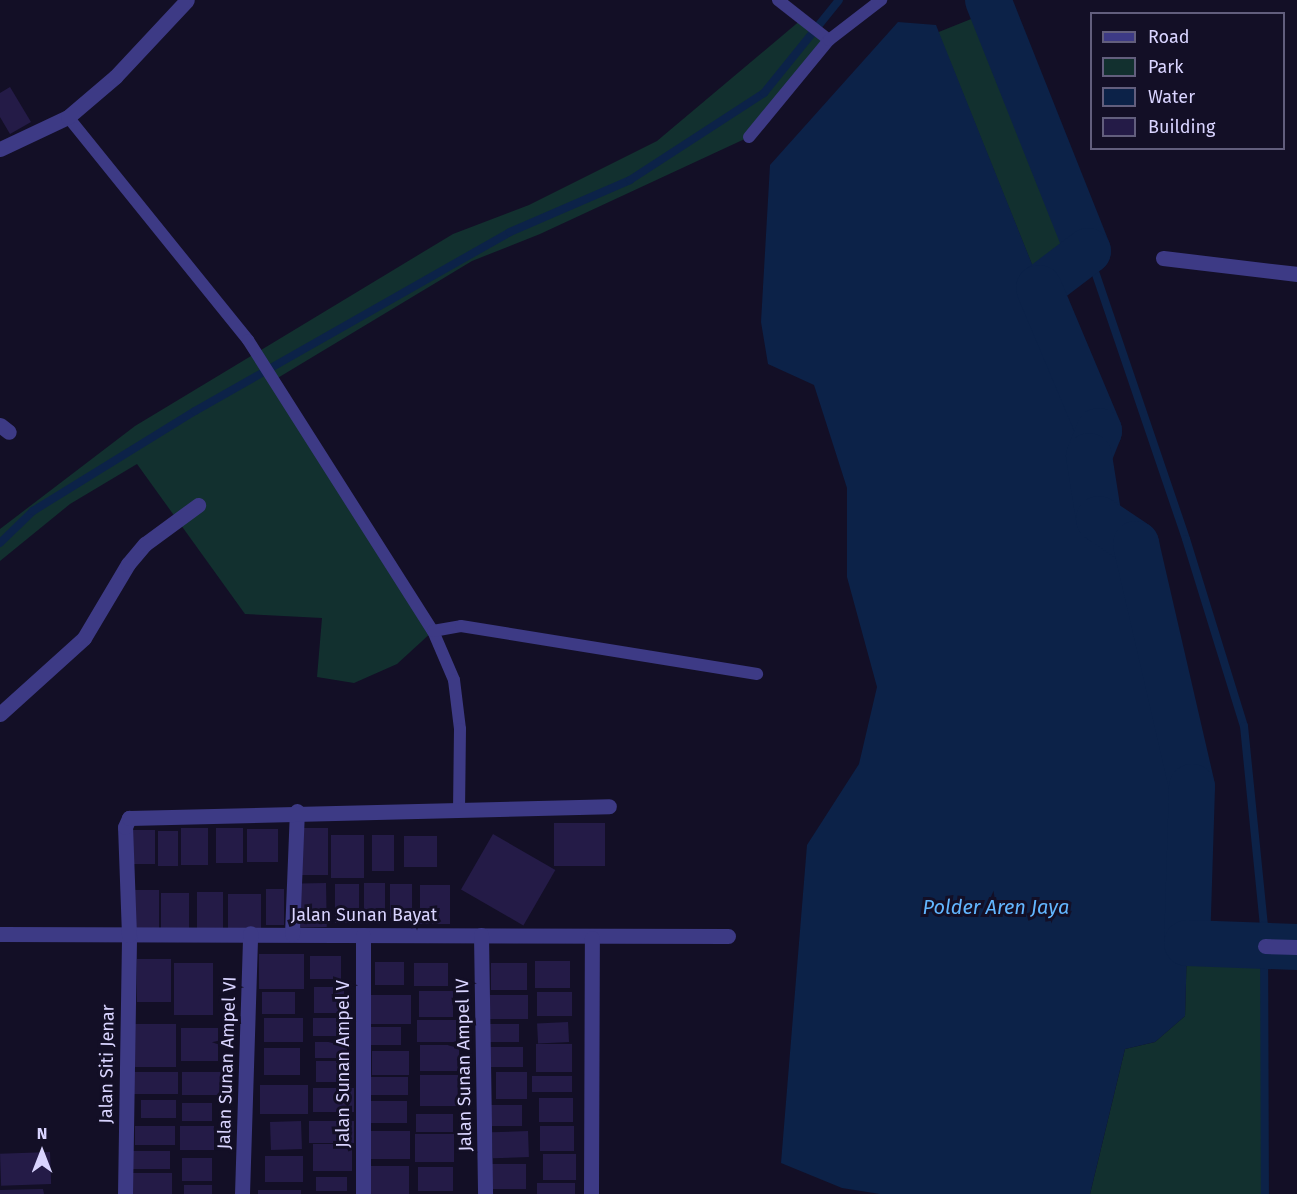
<!DOCTYPE html>
<style>
body{margin:0}
#map{position:relative;width:1297px;height:1194px;overflow:hidden;background:#130f26;font-family:"Fira Sans",sans-serif}
div>[style]{position:absolute}
[style*='--x']{left:calc(var(--x)*1px);top:calc(var(--y)*1px);width:calc(var(--w)*1px);rotate:calc(var(--a)*1deg)}
.green>*{inset:0;background:#12302f;transform-origin:0 0}
.water>*{inset:0;background:#0c2248}
.stream>*{height:8px;margin:-4px;padding:0 4px;transform-origin:4px;border-radius:4px;background:#0c2248}
.river>*{height:46px;margin:-23px;padding:0 23px;transform-origin:23px;border-radius:23px;background:#0c2248}
.building>*{inset:0;background:#241b47;transform-origin:0 0}
.service>*{height:12px;margin:-6px;padding:0 6px;transform-origin:6px;border-radius:6px;background:#3d3a85}
.minor>*{height:15px;margin:-7.5px;padding:0 7.5px;transform-origin:7.5px;border-radius:7.5px;background:#3d3a85}
span{translate:-50% -50%;white-space:nowrap;text-align:center;line-height:1.15;-webkit-text-stroke:6px #130f26;paint-order:stroke}
.street-label{font-size:18px;color:#d9d4ff}
.water-label{font-size:20px;color:#62b6ff;font-style:italic}
.legend{position:absolute;left:1090px;top:12px;width:195px;height:138px;box-sizing:border-box;background:#130f26;border:2px solid #625e7d;margin:0;padding:8px 10px;list-style:none;font-size:18px;color:#d9d4ff}
.legend li{display:flex;align-items:center;gap:12px;height:30px}
.legend b{width:30px;border:2px solid #625e7d}
.north{position:absolute;left:12px;top:1122px;width:60px;height:60px;-webkit-text-stroke:4px #130f26;paint-order:stroke;rotate:0deg;font-size:16px;font-weight:700;line-height:24px;text-align:center;color:#d9d4ff}
.north::after{content:'';display:block;margin:auto;width:21px;height:27px;background:#d9d4ff;clip-path:polygon(50% 0,100% 100%,50% 72%,0 100%)}
</style>
<div id="map">
<div class="green">
<i style="left:991px;top:11px;width:259px;height:57px;rotate:68deg"></i>
<i style="clip-path:polygon(802px 19px,829px 40px,749px 137px,540px 234px,472px 261px,276px 379px,433px 631px,397px 664px,354px 683px,317px 677px,322px 618px,245px 614px,137px 464px,70px 504px,0 561px,0 529px,135px 426px,453px 234px,529px 205px,657px 141px)"></i>
<i style="clip-path:polygon(1187px 943px,1265px 946px,1265px 1194px,1090px 1194px,1125px 1049px,1155px 1042px,1185px 1016px)"></i>
</div>
<div class="water">
<i style="clip-path:polygon(898px 22px,936px 25px,1099px 431px,1089px 456px,1099px 519px,1136px 544px,1192px 787px,1185px 1016px,1155px 1042px,1125px 1049px,1090px 1194px,880px 1194px,842px 1188px,781px 1163px,807px 845px,859px 764px,877px 687px,847px 577px,847px 488px,814px 385px,768px 364px,761px 322px,770px 165px)"></i>
</div>
<div class="stream">
<i style="--x:988;--y:0;--w:270;--a:68.3"></i>
<i style="--x:1088;--y:251;--w:304;--a:71.2"></i>
<i style="--x:1186;--y:539;--w:196;--a:72.8"></i>
<i style="--x:1244;--y:726;--w:200;--a:84.3"></i>
<i style="--x:1264;--y:925;--w:269;--a:89.8"></i>
<i style="--x:0;--y:543;--w:46;--a:-44.1"></i>
<i style="--x:33;--y:511;--w:190;--a:-31.7"></i>
<i style="--x:195;--y:411;--w:362;--a:-29.6"></i>
<i style="--x:510;--y:232;--w:131;--a:-23.4"></i>
<i style="--x:630;--y:180;--w:160;--a:-33"></i>
<i style="--x:764;--y:93;--w:119;--a:-51.1"></i>
</div>
<div class="river">
<i style="--x:988;--y:0;--w:270;--a:68.3"></i>
<i style="--x:1088;--y:251;--w:61;--a:142.9"></i>
<i style="--x:1039;--y:288;--w:155;--a:67.2"></i>
<i style="--x:1099;--y:431;--w:27;--a:112"></i>
<i style="--x:1089;--y:456;--w:64;--a:81"></i>
<i style="--x:1099;--y:519;--w:45;--a:34"></i>
<i style="--x:1136;--y:544;--w:249;--a:77"></i>
<i style="--x:1192;--y:787;--w:156;--a:91.8"></i>
<i style="--x:1187;--y:943;--w:110;--a:2.1"></i>
</div>
<div class="building">
<i style="clip-path:polygon(10px 87px,31px 122px,10px 134px,0 117px,0 93px)"></i>
<i style="left:554px;top:823px;width:51px;height:43px"></i>
<i style="left:181px;top:828px;width:27px;height:37px"></i>
<i style="left:216px;top:828px;width:27px;height:35px"></i>
<i style="left:300px;top:828px;width:28px;height:47px"></i>
<i style="left:247px;top:829px;width:31px;height:33px"></i>
<i style="left:133px;top:830px;width:22px;height:34px"></i>
<i style="left:158px;top:831px;width:20px;height:35px"></i>
<i style="left:493px;top:834px;width:72px;height:64px;rotate:30deg"></i>
<i style="left:331px;top:835px;width:33px;height:43px"></i>
<i style="left:394px;top:835px;width:36px;height:22px;rotate:90deg"></i>
<i style="left:404px;top:836px;width:33px;height:31px"></i>
<i style="left:326px;top:883px;width:44px;height:26px;rotate:89deg"></i>
<i style="left:364px;top:883px;width:21px;height:35px"></i>
<i style="left:335px;top:884px;width:24px;height:39px"></i>
<i style="left:412px;top:884px;width:34px;height:22px;rotate:90deg"></i>
<i style="left:420px;top:885px;width:30px;height:39px"></i>
<i style="left:266px;top:889px;width:18px;height:36px"></i>
<i style="left:130px;top:890px;width:29px;height:40px"></i>
<i style="left:223px;top:892px;width:38px;height:26px;rotate:90deg"></i>
<i style="left:161px;top:893px;width:28px;height:37px"></i>
<i style="left:228px;top:894px;width:33px;height:36px"></i>
<i style="left:259px;top:954px;width:45px;height:35px"></i>
<i style="left:310px;top:956px;width:31px;height:23px"></i>
<i style="left:137px;top:959px;width:34px;height:43px"></i>
<i style="left:535px;top:961px;width:35px;height:27px"></i>
<i style="left:404px;top:962px;width:23px;height:29px;rotate:90deg"></i>
<i style="left:174px;top:963px;width:39px;height:52px"></i>
<i style="left:414px;top:963px;width:34px;height:23px"></i>
<i style="left:491px;top:963px;width:36px;height:27px"></i>
<i style="left:314px;top:987px;width:30px;height:26px"></i>
<i style="left:419px;top:991px;width:34px;height:26px"></i>
<i style="left:262px;top:992px;width:33px;height:22px"></i>
<i style="left:537px;top:992px;width:35px;height:24px"></i>
<i style="left:364px;top:995px;width:47px;height:29px"></i>
<i style="left:490px;top:995px;width:38px;height:24px"></i>
<i style="left:264px;top:1018px;width:39px;height:24px"></i>
<i style="left:313px;top:1018px;width:32px;height:18px"></i>
<i style="left:456px;top:1020px;width:22px;height:39px;rotate:90deg"></i>
<i style="left:568px;top:1022px;width:20px;height:31px;rotate:87deg"></i>
<i style="left:135px;top:1024px;width:41px;height:43px"></i>
<i style="left:487px;top:1024px;width:32px;height:18px"></i>
<i style="left:401px;top:1027px;width:18px;height:34px;rotate:90deg"></i>
<i style="left:181px;top:1028px;width:37px;height:33px"></i>
<i style="left:315px;top:1042px;width:32px;height:16px"></i>
<i style="left:536px;top:1044px;width:36px;height:28px"></i>
<i style="left:420px;top:1045px;width:39px;height:26px"></i>
<i style="left:523px;top:1047px;width:20px;height:34px;rotate:90deg"></i>
<i style="left:264px;top:1048px;width:36px;height:27px"></i>
<i style="left:372px;top:1051px;width:37px;height:24px"></i>
<i style="left:316px;top:1061px;width:30px;height:21px"></i>
<i style="left:133px;top:1072px;width:45px;height:22px"></i>
<i style="left:182px;top:1072px;width:43px;height:23px"></i>
<i style="left:496px;top:1072px;width:31px;height:27px"></i>
<i style="left:458px;top:1075px;width:31px;height:38px;rotate:90deg"></i>
<i style="left:532px;top:1076px;width:40px;height:16px"></i>
<i style="left:408px;top:1077px;width:18px;height:37px;rotate:90deg"></i>
<i style="left:308px;top:1085px;width:29px;height:48px;rotate:90deg"></i>
<i style="left:354px;top:1088px;width:24px;height:41px;rotate:90deg"></i>
<i style="left:539px;top:1098px;width:34px;height:24px"></i>
<i style="left:141px;top:1100px;width:35px;height:18px"></i>
<i style="left:370px;top:1101px;width:37px;height:22px"></i>
<i style="left:212px;top:1103px;width:18px;height:30px;rotate:90deg"></i>
<i style="left:522px;top:1105px;width:21px;height:33px;rotate:90deg"></i>
<i style="left:416px;top:1114px;width:37px;height:18px"></i>
<i style="left:301px;top:1121px;width:28px;height:31px;rotate:88deg"></i>
<i style="left:309px;top:1121px;width:45px;height:22px"></i>
<i style="left:135px;top:1126px;width:40px;height:19px"></i>
<i style="left:180px;top:1126px;width:34px;height:24px"></i>
<i style="left:540px;top:1126px;width:34px;height:25px"></i>
<i style="left:370px;top:1131px;width:40px;height:28px"></i>
<i style="left:528px;top:1131px;width:26px;height:36px;rotate:88deg"></i>
<i style="left:415px;top:1134px;width:39px;height:28px"></i>
<i style="left:313px;top:1144px;width:39px;height:27px"></i>
<i style="left:170px;top:1151px;width:18px;height:40px;rotate:90deg"></i>
<i style="left:50px;top:1152px;width:32px;height:50px;rotate:88deg"></i>
<i style="left:543px;top:1154px;width:33px;height:26px"></i>
<i style="left:265px;top:1156px;width:38px;height:26px"></i>
<i style="left:182px;top:1158px;width:30px;height:23px"></i>
<i style="left:492px;top:1164px;width:34px;height:25px"></i>
<i style="left:369px;top:1166px;width:40px;height:28px"></i>
<i style="left:418px;top:1167px;width:35px;height:24px"></i>
<i style="left:133px;top:1173px;width:39px;height:21px"></i>
<i style="left:316px;top:1177px;width:31px;height:14px"></i>
<i style="left:537px;top:1183px;width:38px;height:11px"></i>
<i style="left:184px;top:1185px;width:28px;height:9px"></i>
<i style="clip-path:polygon(43px 1189px,44px 1194px,0 1194px,0 1190px)"></i>
<i style="left:258px;top:1190px;width:43px;height:4px"></i>
</div>
<div class="service">
<i style="--x:778;--y:0;--w:65;--a:38.1"></i>
<i style="--x:68;--y:117;--w:287;--a:51.1"></i>
<i style="--x:248;--y:340;--w:345;--a:57.6"></i>
<i style="--x:433;--y:631;--w:53;--a:66.8"></i>
<i style="--x:454;--y:680;--w:49;--a:83"></i>
<i style="--x:460;--y:729;--w:79;--a:90.7"></i>
<i style="--x:749;--y:137;--w:126;--a:-50.5"></i>
<i style="--x:829;--y:40;--w:66;--a:-37.6"></i>
<i style="--x:433;--y:631;--w:28;--a:-10"></i>
<i style="--x:461;--y:626;--w:300;--a:9.2"></i>
</div>
<div class="minor">
<i style="--x:0;--y:149;--w:75;--a:-25.2"></i>
<i style="--x:68;--y:117;--w:62;--a:-40.4"></i>
<i style="--x:115;--y:77;--w:105;--a:-46.9"></i>
<i style="--x:1163;--y:258;--w:135;--a:6.8"></i>
<i style="--x:0;--y:425;--w:11;--a:38"></i>
<i style="--x:0;--y:714;--w:113;--a:-42.1"></i>
<i style="--x:84;--y:638;--w:86;--a:-59.3"></i>
<i style="--x:128;--y:564;--w:26;--a:-50"></i>
<i style="--x:145;--y:544;--w:66;--a:-36.3"></i>
<i style="--x:0;--y:934;--w:728;--a:0.16"></i>
<i style="--x:292;--y:934;--w:123;--a:-87.7"></i>
<i style="--x:363;--y:935;--w:259;--a:90"></i>
<i style="--x:481;--y:935;--w:259;--a:89.1"></i>
<i style="--x:1265;--y:946;--w:32;--a:2"></i>
<i style="--x:125;--y:1194;--w:259;--a:-89.1"></i>
<i style="--x:129;--y:935;--w:108;--a:-92.1"></i>
<i style="--x:125;--y:827;--w:10;--a:-66"></i>
<i style="--x:129;--y:818;--w:480;--a:-1.4"></i>
<i style="--x:242;--y:1194;--w:261;--a:-88.2"></i>
<i style="--x:591;--y:1194;--w:256;--a:-89.8"></i>
</div>
<div class="street-label">
<span style="left:364px;top:915px">Jalan Sunan Bayat</span>
<span style="left:227px;top:1063px;rotate:-88deg">Jalan Sunan Ampel VI</span>
<span style="left:107px;top:1064px;rotate:-89deg">Jalan Siti Jenar</span>
<span style="left:343px;top:1064px;rotate:-90deg">Jalan Sunan Ampel V</span>
<span style="left:464px;top:1065px;rotate:-91deg">Jalan Sunan Ampel IV</span>
</div>
<div class="water-label">
<span style="left:996px;top:907px">Polder Aren Jaya</span>
</div>
<ul class="legend">
<li><b style="height:8px;background:#3d3a85"></b>Road</li>
<li><b style="height:16px;background:#12302f"></b>Park</li>
<li><b style="height:16px;background:#0c2248"></b>Water</li>
<li><b style="height:16px;background:#241b47"></b>Building</li>
</ul>
<div class="north">N</div>
</div>
